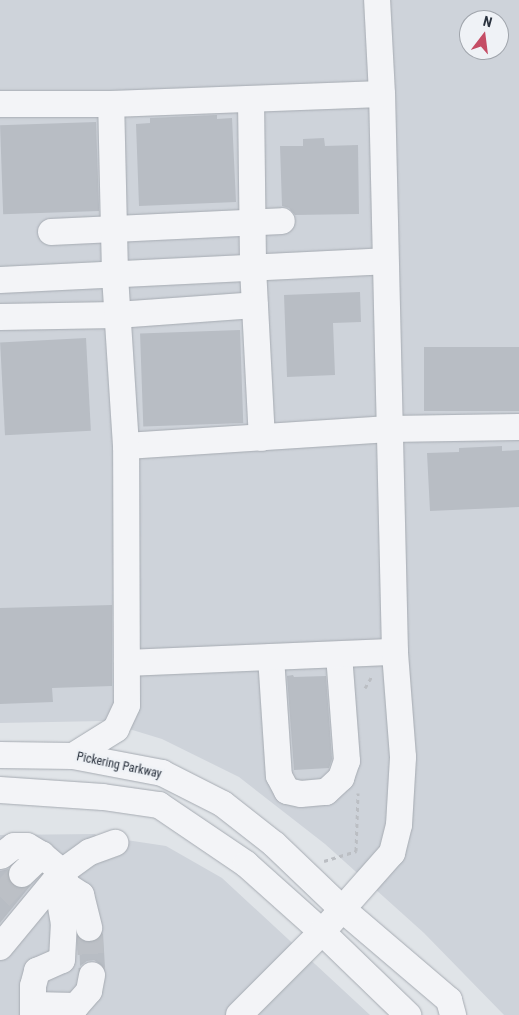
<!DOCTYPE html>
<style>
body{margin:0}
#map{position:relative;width:519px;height:1015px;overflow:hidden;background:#e0e4e8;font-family:"Roboto Condensed",sans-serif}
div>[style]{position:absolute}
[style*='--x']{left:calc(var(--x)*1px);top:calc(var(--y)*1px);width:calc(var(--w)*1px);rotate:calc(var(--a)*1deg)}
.built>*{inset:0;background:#ced3da}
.building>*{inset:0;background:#b8bdc4;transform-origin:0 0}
.minor-tunnel>*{height:26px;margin-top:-13px;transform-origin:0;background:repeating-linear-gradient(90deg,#bcc0c6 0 26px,transparent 0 39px)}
.path>*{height:3px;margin-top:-1.5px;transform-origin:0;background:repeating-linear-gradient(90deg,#bbbec3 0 4px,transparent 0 8px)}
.roads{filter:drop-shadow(0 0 1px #a6abb2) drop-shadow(0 0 1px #a6abb2)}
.minor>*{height:26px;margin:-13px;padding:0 13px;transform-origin:13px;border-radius:13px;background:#f3f4f7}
span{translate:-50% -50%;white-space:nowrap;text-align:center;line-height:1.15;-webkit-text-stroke:4.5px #eff2f6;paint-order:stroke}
.street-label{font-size:12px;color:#2a323e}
.north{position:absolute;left:459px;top:10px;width:50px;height:50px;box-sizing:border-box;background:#eff2f6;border:1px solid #a0a5ac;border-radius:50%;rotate:15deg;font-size:14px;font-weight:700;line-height:20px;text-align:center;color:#2a323e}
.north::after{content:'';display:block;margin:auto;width:18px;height:22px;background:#c54d65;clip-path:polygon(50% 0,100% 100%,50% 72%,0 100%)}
</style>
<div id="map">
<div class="built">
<i style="clip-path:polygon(evenodd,0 0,519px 0,519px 1015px,504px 1015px,424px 933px,325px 844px,239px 777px,162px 739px,103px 721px,0 723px,0 0,469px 20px,499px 20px,499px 50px,469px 50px,469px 20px)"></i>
<i style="clip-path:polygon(95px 834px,112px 858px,113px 838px,166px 846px,222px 878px,370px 1015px,0 1015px,0 835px)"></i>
</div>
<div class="building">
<i style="clip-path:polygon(217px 115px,217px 119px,232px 118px,236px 202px,139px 206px,136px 124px,150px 123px,150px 118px)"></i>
<i style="left:96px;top:122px;width:89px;height:96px;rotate:88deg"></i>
<i style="clip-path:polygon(324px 138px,325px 146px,358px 145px,359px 214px,295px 215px,289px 208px,282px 206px,280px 146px,303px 146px,303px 139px)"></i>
<i style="clip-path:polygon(360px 292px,361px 322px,333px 323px,335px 375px,287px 377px,284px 295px)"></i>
<i style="left:240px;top:330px;width:93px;height:100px;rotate:88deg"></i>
<i style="left:86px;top:338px;width:93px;height:86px;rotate:87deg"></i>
<i style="left:519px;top:347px;width:64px;height:95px;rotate:90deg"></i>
<i style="clip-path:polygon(502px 446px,502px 451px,519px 450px,519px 507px,430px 511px,427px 453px,459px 452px,459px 448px)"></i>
<i style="clip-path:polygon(112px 605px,112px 686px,52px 688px,53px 702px,0 704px,0 608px)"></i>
<i style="clip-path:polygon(293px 675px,294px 677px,326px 676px,332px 759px,329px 768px,294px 770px,287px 676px)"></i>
<i style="clip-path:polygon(8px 869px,7px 877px,12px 885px,18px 888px,31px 885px,0 923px,0 871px)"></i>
<i style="clip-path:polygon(103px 933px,105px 968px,94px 960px,87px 961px,80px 966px,79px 939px,92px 943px,99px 939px)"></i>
</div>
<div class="minor-tunnel">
<i style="--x:0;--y:897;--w:32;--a:-46"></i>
<i style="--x:89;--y:928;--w:47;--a:86.3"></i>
</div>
<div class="path">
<i style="--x:365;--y:688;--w:14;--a:-60"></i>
<i style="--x:324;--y:861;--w:34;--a:-17"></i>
<i style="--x:356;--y:851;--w:58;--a:-88"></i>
</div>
<div class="roads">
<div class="minor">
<i style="--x:251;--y:99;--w:169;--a:89.3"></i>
<i style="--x:253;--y:268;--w:170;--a:87"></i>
<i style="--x:0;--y:104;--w:111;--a:0"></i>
<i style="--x:111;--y:104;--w:271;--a:-2.1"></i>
<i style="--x:51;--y:232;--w:231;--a:-2.7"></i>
<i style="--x:0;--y:280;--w:385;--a:-2.8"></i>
<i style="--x:0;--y:317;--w:117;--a:-1"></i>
<i style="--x:117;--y:315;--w:138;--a:-4.1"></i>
<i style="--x:126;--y:446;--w:264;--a:-3.7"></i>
<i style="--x:389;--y:429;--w:130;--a:-0.9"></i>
<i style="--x:271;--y:657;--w:119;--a:86.2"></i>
<i style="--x:279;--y:776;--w:17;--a:62"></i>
<i style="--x:287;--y:791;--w:14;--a:12"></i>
<i style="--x:301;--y:794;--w:25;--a:-5"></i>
<i style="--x:326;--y:792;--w:21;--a:-43"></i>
<i style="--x:341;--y:778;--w:18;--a:-71"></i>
<i style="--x:347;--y:761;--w:106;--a:-94.3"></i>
<i style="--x:127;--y:663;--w:268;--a:-2.4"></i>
<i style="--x:0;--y:755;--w:73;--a:0.8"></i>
<i style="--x:73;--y:756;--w:91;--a:10.8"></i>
<i style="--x:162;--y:773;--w:68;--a:26.9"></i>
<i style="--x:223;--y:804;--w:65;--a:38.1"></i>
<i style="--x:274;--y:844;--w:93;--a:43.7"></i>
<i style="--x:341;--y:908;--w:142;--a:40.4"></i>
<i style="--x:449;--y:1000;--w:16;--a:75"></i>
<i style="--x:73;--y:756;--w:51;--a:-32.1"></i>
<i style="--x:116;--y:729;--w:26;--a:-65"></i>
<i style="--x:127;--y:705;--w:259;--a:-90.2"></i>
<i style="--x:126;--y:446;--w:172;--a:-93.7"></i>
<i style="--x:115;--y:274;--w:170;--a:-91.3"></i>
<i style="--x:0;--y:790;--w:103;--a:3.9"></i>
<i style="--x:103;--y:797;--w:57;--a:8.1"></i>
<i style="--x:159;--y:805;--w:105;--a:34.1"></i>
<i style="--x:246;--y:864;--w:102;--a:41.8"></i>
<i style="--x:322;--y:932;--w:120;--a:44"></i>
<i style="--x:1;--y:856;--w:16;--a:-38"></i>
<i style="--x:14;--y:846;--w:13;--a:0"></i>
<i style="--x:27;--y:846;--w:17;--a:31"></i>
<i style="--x:42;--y:855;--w:26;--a:40"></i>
<i style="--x:62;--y:872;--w:15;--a:70"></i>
<i style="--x:67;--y:886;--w:17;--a:33"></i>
<i style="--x:81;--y:895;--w:34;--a:76"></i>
<i style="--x:22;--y:874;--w:28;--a:-44"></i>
<i style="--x:0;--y:947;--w:97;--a:-50.4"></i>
<i style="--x:62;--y:872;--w:34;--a:-36"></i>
<i style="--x:90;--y:852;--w:27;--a:-20"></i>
<i style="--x:33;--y:1005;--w:43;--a:1.3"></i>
<i style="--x:76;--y:1006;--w:20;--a:-49"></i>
<i style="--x:89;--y:991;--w:16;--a:-79"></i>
<i style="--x:33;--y:1015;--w:29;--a:-90"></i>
<i style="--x:33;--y:986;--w:16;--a:-75"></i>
<i style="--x:37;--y:971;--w:27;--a:-24"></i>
<i style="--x:62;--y:960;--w:36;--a:-87"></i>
<i style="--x:64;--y:924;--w:23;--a:-100"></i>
<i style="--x:60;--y:901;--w:17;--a:-65"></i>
<i style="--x:239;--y:1015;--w:117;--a:-45"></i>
<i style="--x:322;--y:932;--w:106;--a:-48.5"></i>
<i style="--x:392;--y:853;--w:29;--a:-76"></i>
<i style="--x:399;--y:825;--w:68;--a:-86.6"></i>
<i style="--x:403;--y:757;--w:105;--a:-94.4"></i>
<i style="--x:395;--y:652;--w:558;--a:-91.33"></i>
<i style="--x:382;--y:94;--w:94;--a:-93"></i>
</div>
</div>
<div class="street-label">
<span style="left:119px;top:766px;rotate:12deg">Pickering Parkway</span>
</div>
<div class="north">N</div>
</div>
